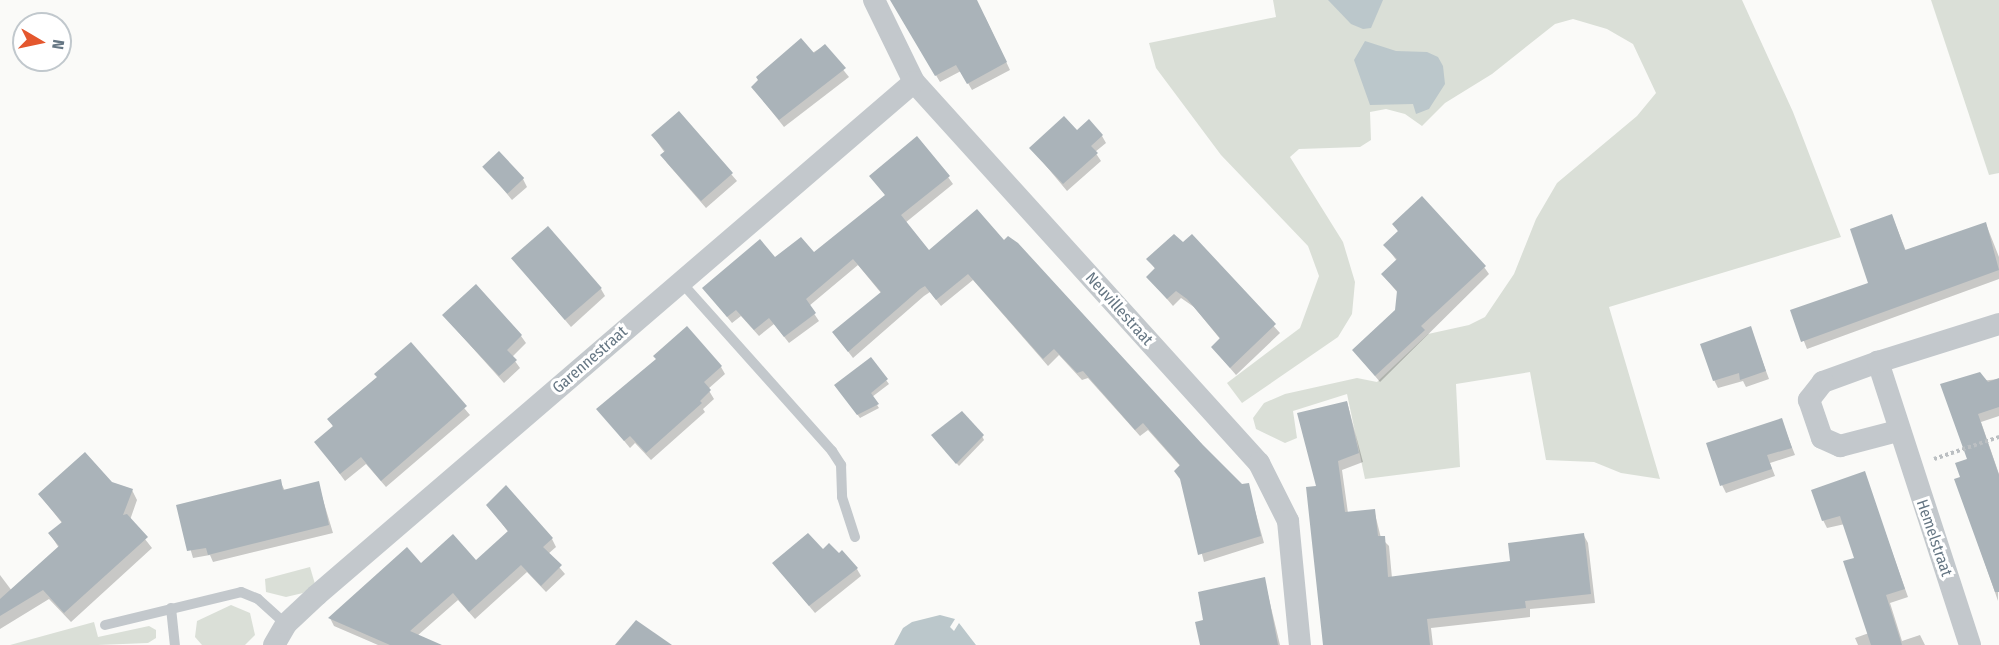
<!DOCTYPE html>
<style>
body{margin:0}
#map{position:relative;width:1999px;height:645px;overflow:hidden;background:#fafaf8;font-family:"Fira Sans Condensed",sans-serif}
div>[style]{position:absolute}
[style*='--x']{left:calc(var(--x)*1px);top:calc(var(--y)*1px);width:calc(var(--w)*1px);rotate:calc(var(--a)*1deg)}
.green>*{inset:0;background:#dadfd7}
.water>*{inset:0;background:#bbc7cb}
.shadow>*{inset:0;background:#0003}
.building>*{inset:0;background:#aab3b9;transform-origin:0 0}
.path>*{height:4px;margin-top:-2px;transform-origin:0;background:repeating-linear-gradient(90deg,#bbbfc2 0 3px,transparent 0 6px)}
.service>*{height:10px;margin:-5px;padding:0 5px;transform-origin:5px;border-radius:5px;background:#c3c8cc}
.minor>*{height:22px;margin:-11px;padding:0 11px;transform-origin:11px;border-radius:11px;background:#c3c8cc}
span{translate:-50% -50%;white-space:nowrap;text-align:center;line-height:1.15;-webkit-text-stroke:6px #fff;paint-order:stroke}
.street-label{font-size:16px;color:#657683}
.north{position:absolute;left:12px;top:12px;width:60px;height:60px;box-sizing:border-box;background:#fff;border:2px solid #c1c8cd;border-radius:50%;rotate:99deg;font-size:16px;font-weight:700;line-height:24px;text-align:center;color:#657683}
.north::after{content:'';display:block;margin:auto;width:21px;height:27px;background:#e4572e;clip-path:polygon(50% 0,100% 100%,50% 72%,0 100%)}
</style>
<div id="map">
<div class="green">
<i style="clip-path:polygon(1273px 0,1742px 0,1793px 112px,1841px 237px,1609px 307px,1660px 479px,1621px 473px,1594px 462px,1546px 460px,1530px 372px,1456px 384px,1460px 467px,1365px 479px,1347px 394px,1293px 411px,1297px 438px,1285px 443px,1256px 429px,1253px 418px,1264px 403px,1285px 394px,1357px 378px,1377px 382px,1428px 334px,1469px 325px,1485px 317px,1514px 274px,1536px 219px,1557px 183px,1637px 116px,1656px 93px,1633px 44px,1607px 29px,1573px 19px,1555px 24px,1492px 74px,1445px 103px,1422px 126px,1405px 114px,1386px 109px,1370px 112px,1371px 140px,1360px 147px,1299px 149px,1290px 157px,1343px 242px,1355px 282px,1352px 314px,1338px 337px,1242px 403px,1227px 383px,1300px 328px,1319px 276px,1308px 246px,1221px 155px,1156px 68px,1149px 43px,1276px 17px)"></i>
<i style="clip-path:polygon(1931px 0,1999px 0,1999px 173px,1989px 175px)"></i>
<i style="clip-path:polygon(310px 567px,315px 584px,303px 593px,286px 597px,266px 592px,265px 579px)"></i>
<i style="clip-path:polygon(231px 605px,250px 613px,255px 635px,245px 645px,202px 645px,195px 637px,197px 621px)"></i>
<i style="clip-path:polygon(94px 622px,98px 637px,149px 626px,156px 630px,156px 638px,148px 643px,98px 645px,10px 645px)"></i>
</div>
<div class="water">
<i style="clip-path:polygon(1328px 0,1383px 0,1371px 28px,1363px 29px,1351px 24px)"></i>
<i style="clip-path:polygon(1365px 41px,1396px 51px,1427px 52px,1438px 57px,1443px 66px,1445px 84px,1429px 109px,1416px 114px,1413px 104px,1370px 105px,1354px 60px)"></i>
<i style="clip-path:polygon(940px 615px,955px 619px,950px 627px,954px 631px,959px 623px,976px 645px,894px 645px,903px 628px,912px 622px)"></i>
</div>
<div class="shadow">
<i style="clip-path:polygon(891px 0,962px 0,985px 17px,1010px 70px,972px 90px,961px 71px,940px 82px)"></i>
<i style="clip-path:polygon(824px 46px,849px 77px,784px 127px,753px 88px)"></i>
<i style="clip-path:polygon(679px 113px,737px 181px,706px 208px,667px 163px,662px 155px,665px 153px,653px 136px)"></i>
<i style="clip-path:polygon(1077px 132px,1102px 136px,1106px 143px,1095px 152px,1101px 161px,1067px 191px,1031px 148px)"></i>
<i style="clip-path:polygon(484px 166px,523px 179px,527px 187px,512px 200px)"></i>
<i style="clip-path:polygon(871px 176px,948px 177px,953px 184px,905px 223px,929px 252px,1004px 242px,1241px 486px,1248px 485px,1264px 543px,1204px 562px,1183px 482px,1176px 472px,1181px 467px,1148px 430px,1140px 436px,1088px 378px,1082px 380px,1059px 355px,1048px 366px,973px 280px,941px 306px,930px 292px,924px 296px,853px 358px,834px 333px,881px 293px,858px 265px,809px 306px,819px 321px,789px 343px,774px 324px,759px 336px,741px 316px,732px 323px,704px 288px,775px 259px,814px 254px,886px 196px)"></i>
<i style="clip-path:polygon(1892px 216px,1906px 251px,1986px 224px,1999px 257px,1999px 279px,1807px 349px,1792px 311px,1870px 284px)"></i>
<i style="clip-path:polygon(1394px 224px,1484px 267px,1489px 274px,1380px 382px,1354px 351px,1397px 311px,1398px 293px,1383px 275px,1397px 261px,1385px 245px,1399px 233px)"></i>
<i style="clip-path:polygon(1192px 236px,1280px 333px,1236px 375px,1212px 347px,1221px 340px,1194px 307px,1181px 298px,1173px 306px,1148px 277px,1156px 270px,1148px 259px,1183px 244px)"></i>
<i style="clip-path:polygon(513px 259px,601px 289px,605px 296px,571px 327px)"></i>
<i style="clip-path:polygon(444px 316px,521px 336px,526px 343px,512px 357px,520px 368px,504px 383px)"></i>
<i style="clip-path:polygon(1750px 328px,1769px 379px,1746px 387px,1743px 381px,1718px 388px,1714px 380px)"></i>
<i style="clip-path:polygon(410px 344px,470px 415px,386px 487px,366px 464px,345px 481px,316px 442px,334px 428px,329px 419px,378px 378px)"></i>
<i style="clip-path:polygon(870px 359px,889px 384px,872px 397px,879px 408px,860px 418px,838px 388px)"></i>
<i style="clip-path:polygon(657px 360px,721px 367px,725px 374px,708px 389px,714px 399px,703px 409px,705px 412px,651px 460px,635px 443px,630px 448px,598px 409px)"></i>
<i style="clip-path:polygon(1999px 379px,1999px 416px,1981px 422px,1999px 474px,1998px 601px,1956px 480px,1961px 478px,1969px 460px,1942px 385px)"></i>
<i style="clip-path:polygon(1347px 402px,1363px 462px,1342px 470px,1348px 513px,1374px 510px,1381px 538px,1389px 546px,1392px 578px,1512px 562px,1583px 534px,1588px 543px,1595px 603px,1530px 609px,1530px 617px,1431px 628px,1433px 645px,1325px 645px,1318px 487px)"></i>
<i style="clip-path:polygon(1781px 419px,1795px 455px,1770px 463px,1775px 476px,1726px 493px,1722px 485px)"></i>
<i style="clip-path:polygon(982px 436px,984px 440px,959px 466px,935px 439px)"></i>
<i style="clip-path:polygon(1864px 473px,1908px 597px,1890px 603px,1902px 641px,1920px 635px,1925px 645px,1858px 645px,1855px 638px,1869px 633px,1856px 559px,1845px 524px,1827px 528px,1823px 520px)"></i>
<i style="clip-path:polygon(280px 481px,285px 491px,318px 483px,333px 533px,213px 562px,210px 555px,193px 558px,178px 506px)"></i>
<i style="clip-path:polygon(111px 483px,132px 490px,137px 500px,130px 520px,152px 548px,71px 622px,49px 599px,0 629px,0 575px,12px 591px,59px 548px,50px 534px,62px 523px,40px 495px)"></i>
<i style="clip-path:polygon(488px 505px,552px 539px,556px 547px,548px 554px,565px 574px,546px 592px,527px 572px,475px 619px,458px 600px,417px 636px,438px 645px,378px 645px,334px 626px,330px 618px,421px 565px,476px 562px,509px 533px)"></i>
<i style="clip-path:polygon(823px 552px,857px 569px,861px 576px,815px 613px,774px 564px)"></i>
<i style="clip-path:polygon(1264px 578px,1280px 645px,1203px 645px,1204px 622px)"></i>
</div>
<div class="building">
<i style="clip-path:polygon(890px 0,977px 0,1007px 62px,967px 84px,956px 65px,935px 76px)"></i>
<i style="clip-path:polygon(801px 38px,814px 53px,825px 44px,846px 68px,779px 120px,751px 87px,758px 80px,756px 77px)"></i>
<i style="clip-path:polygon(679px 111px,733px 173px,701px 201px,660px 155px,665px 151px,651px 135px)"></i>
<i style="clip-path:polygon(1064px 116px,1077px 130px,1089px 119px,1103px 135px,1091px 146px,1098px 153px,1063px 184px,1029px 148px)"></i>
<i style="clip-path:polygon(917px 136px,950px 176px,901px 215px,929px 250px,977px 209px,1004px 240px,1008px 236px,1018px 243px,1203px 445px,1242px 484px,1249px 483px,1261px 536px,1198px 555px,1180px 479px,1174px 471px,1180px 465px,1143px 423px,1135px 430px,1083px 371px,1077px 373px,1054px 349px,1043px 359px,968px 274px,936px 300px,925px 286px,920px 289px,848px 352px,832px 332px,881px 292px,853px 259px,806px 299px,816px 313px,784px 337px,769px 318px,754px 330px,736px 310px,727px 317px,702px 288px,760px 239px,775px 257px,801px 237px,814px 252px,885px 195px,869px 176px)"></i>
<i style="left:499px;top:151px;width:37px;height:23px;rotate:47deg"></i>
<i style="clip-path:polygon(1422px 196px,1486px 266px,1421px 326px,1425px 330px,1375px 376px,1352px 350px,1395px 310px,1397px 291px,1381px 274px,1397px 259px,1383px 245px,1398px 231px,1392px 224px)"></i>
<i style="clip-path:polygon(1892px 214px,1905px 250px,1986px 222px,1999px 270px,1801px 342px,1790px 310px,1868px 283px,1850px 229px)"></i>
<i style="left:548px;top:226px;width:82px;height:49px;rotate:49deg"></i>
<i style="clip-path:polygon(1174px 234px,1183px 242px,1192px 234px,1276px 324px,1230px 368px,1211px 347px,1220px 338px,1187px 299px,1176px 291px,1167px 299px,1146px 277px,1155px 268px,1146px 259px)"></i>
<i style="clip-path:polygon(476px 284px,522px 335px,507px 350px,517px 360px,499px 376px,442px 315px)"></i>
<i style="clip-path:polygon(687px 326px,722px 366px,704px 382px,711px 390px,700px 401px,702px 403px,646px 453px,630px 436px,624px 441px,596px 409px,656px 359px,653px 356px)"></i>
<i style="clip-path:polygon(1751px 326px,1766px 371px,1740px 380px,1739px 373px,1713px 381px,1700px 344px)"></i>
<i style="clip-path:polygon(411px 342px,467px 406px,381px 481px,361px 457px,340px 474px,314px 442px,333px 426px,327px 419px,377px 377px,374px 374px)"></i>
<i style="clip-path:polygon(871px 357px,888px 379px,871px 393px,879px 404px,857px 415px,834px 385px)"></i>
<i style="clip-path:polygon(1980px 372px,1988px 382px,1999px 378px,1999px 407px,1978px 414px,1999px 475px,1999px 592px,1995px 592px,1954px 479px,1960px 477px,1955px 463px,1967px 459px,1940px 384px)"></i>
<i style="clip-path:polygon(1347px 401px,1359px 453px,1338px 461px,1345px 512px,1375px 509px,1378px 536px,1385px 536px,1388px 577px,1510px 561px,1508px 543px,1584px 533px,1591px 594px,1525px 601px,1526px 608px,1427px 619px,1430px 645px,1323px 645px,1306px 487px,1316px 486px,1297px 413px)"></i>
<i style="clip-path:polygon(962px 411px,984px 435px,956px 464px,931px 435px)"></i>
<i style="clip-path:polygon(1782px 418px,1792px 448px,1767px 455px,1772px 469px,1720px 486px,1706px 443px)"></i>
<i style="clip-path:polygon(85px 452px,112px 482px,133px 489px,123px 515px,127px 514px,148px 537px,64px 613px,43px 590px,0 616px,0 599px,59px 546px,48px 533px,62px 522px,38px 494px)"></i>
<i style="clip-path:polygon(1865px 471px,1905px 589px,1886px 595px,1902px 645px,1871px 645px,1843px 561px,1854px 558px,1840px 516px,1822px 521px,1811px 490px)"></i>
<i style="clip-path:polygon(281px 479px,283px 490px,319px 481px,329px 525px,208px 555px,206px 548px,187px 551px,176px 505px)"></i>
<i style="clip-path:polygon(506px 485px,553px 538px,543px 547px,562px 565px,541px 586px,521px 565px,469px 612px,453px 593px,410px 631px,442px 645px,390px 645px,328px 618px,407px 547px,421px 563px,453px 534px,476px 560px,508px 531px,486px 505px)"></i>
<i style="clip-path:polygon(808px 533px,823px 549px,829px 543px,839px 553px,842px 550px,858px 568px,809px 606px,772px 563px)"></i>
<i style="clip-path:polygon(1265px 577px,1278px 645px,1200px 645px,1195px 622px,1203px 620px,1198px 592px)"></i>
<i style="clip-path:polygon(636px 620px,672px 645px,615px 645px)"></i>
</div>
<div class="path">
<i style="--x:1934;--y:459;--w:69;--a:-18.7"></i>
</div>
<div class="service">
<i style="--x:681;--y:282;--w:227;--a:48.2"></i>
<i style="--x:832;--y:451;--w:17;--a:57"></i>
<i style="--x:841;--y:465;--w:32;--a:88"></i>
<i style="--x:842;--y:497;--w:42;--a:72"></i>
<i style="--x:171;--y:608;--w:37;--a:84"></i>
<i style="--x:105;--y:625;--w:140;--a:-13.6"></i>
<i style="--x:241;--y:592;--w:18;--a:22"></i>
<i style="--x:258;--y:599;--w:38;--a:42"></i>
</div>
<div class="minor">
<i style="--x:874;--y:0;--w:91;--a:64"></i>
<i style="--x:914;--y:82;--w:514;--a:47.84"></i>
<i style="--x:1259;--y:463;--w:65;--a:63.4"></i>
<i style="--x:1288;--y:521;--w:125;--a:84.5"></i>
<i style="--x:1878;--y:362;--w:59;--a:160"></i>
<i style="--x:1823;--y:382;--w:23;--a:128"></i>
<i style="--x:1809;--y:400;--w:40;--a:71.1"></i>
<i style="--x:1822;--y:438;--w:20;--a:24"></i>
<i style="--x:1840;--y:446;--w:59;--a:-14.7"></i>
<i style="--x:274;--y:645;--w:24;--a:-60"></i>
<i style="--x:286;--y:624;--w:42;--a:-43.1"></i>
<i style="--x:317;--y:595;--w:787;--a:-40.67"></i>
<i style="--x:1970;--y:645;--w:298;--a:-108"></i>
<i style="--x:1878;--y:362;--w:127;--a:-17.4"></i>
</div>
<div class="street-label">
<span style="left:1119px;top:309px;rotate:48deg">Neuvillestraat</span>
<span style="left:590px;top:360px;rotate:-41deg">Garennestraat</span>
<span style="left:1934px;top:538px;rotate:71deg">Hemelstraat</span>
</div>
<div class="north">N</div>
</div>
